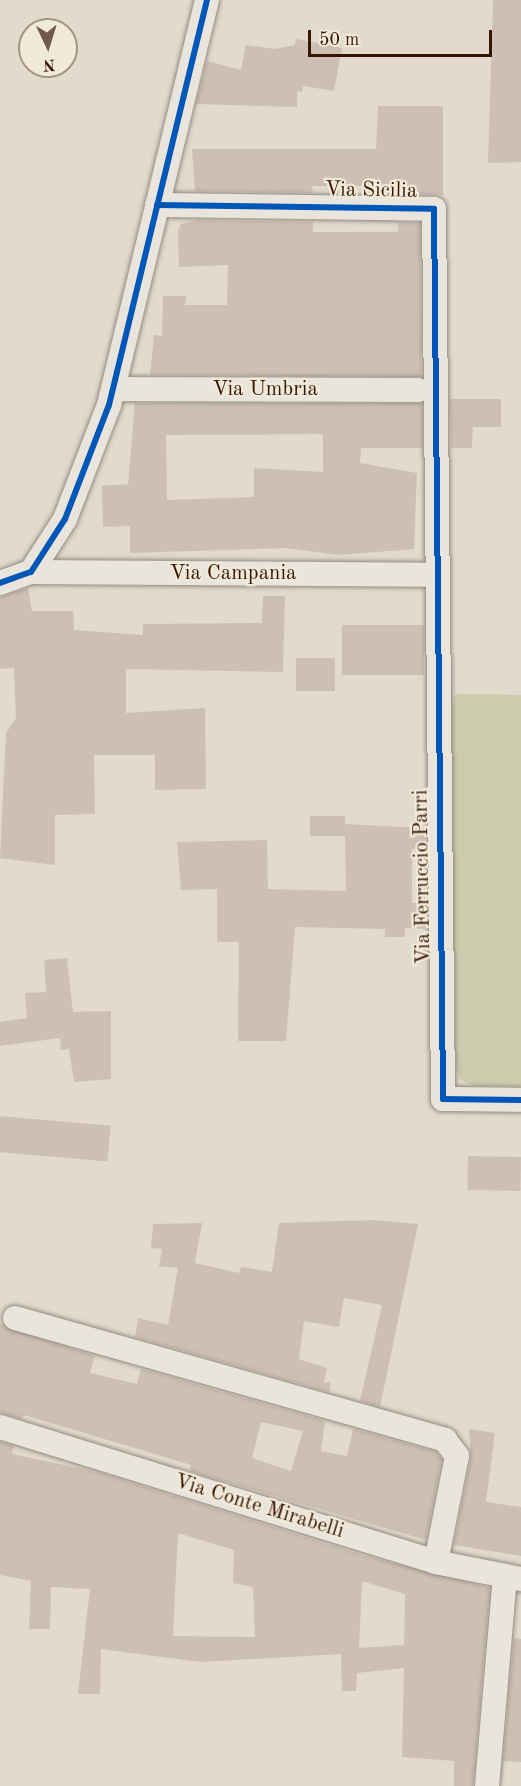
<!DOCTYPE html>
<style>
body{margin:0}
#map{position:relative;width:521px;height:1786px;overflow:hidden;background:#e2dacc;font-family:"Old Standard TT",serif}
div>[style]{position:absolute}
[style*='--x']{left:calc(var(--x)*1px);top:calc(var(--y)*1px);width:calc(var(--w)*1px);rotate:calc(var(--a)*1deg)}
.green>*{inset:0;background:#caccad}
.building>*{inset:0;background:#cdbfb3;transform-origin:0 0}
.roads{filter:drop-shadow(0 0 2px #948b81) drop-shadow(0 0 2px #948b81)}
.minor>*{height:24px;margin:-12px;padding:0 12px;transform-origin:12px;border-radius:12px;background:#e9e5dd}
.cycleway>*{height:6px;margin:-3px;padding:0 3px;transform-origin:3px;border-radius:3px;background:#0057b8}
span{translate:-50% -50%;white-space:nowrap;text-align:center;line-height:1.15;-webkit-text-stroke:4.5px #f2ead8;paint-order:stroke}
.street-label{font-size:21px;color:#361504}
.north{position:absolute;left:18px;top:18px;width:60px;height:60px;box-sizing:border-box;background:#f2ead8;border:2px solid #a79583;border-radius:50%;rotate:176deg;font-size:16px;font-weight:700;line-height:24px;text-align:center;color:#361504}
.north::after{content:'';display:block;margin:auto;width:21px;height:27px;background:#725a4a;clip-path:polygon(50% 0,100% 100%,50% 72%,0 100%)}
.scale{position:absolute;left:308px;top:30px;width:184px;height:27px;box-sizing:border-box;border:3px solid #361504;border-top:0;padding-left:8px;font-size:18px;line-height:21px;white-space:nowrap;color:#361504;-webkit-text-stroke:4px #f2ead8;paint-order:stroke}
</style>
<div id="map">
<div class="green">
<i style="clip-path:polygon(457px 694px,521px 695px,521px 1086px,473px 1086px,460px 1079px,455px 1066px,450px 700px)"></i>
</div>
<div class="building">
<i style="clip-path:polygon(493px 0,521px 0,521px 162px,488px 163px)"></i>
<i style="clip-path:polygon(296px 39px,342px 48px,334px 91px,303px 86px,302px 92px,297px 91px,297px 107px,196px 104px,207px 61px,241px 70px,246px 45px,275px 49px,295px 45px)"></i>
<i style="clip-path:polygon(378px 106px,443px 106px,443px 195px,376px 192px,374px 186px,312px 186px,313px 193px,195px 191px,192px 149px,376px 149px)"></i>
<i style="clip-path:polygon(197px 220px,313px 222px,313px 232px,398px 232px,398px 223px,420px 223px,421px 377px,150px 375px,154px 335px,162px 336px,163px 296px,186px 296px,185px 305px,227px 305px,228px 265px,179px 267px,178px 231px,181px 224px)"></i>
<i style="clip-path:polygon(450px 399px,501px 399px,501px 427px,473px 427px,472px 448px,451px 448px)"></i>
<i style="clip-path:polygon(evenodd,135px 403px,422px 403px,422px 448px,361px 448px,360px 463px,417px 473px,414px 549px,340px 555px,284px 548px,130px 553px,130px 526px,103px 527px,102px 486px,128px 484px,135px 403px,323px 434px,323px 472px,254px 468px,254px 497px,167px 500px,166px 435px,323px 434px)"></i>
<i style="clip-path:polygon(28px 588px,32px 611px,73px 611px,74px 630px,143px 635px,143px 624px,262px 623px,263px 596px,285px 596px,283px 672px,126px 669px,126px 713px,205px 708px,206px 789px,155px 790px,155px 755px,94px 755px,95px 814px,55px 815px,55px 865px,0 858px,6px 733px,16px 718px,14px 668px,0 669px,0 597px)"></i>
<i style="left:342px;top:625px;width:82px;height:50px"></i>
<i style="left:296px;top:658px;width:39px;height:33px"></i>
<i style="clip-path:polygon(310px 816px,345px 816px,345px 824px,425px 828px,424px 848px,412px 849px,412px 903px,427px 903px,427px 929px,405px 928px,405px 937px,385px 937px,385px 929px,295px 927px,286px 1041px,238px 1041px,239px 942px,217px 942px,217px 889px,181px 890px,177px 842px,267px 840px,268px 889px,346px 891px,345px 836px,310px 836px)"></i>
<i style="clip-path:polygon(67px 958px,73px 1012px,111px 1011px,111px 1079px,74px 1082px,69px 1049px,61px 1050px,60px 1038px,0 1046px,0 1022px,27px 1018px,25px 993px,46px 992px,44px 960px)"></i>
<i style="left:0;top:1116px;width:111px;height:36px;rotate:5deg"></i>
<i style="left:468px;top:1156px;width:53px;height:34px;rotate:1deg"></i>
<i style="clip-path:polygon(374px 1220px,418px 1224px,380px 1407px,360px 1401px,382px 1305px,344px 1298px,339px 1327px,304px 1321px,299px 1359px,327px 1368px,324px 1383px,331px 1382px,329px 1392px,135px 1337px,138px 1318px,168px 1325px,178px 1268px,159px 1266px,162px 1249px,151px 1248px,153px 1224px,202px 1223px,195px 1263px,239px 1273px,241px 1267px,272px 1272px,279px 1223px)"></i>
<i style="clip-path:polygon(evenodd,0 1324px,95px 1356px,90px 1373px,137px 1384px,141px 1369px,325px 1421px,321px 1451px,347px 1456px,353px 1429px,436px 1452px,442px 1459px,426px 1540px,189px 1471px,191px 1465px,24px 1415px,22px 1419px,0 1413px,0 1324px,261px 1422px,303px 1431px,291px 1471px,252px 1458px,261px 1422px)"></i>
<i style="clip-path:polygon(469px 1429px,495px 1433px,486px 1502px,521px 1507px,521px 1556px,454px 1545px,471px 1459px)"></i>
<i style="clip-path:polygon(evenodd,0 1442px,14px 1446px,12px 1454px,97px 1472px,369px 1557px,490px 1588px,473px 1786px,454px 1786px,454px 1761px,402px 1757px,404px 1668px,357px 1673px,356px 1691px,342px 1691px,341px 1654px,200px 1662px,101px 1649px,100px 1694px,78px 1694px,90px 1589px,51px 1587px,50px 1629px,29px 1629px,31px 1581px,0 1575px,0 1442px,178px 1533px,234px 1550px,233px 1583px,253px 1587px,255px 1637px,173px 1636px,178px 1533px,0 1442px,362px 1581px,405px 1594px,404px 1645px,359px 1648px,362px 1581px)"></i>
<i style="clip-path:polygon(514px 1638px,521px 1639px,521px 1762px,503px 1761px)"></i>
</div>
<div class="roads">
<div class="minor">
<i style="--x:157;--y:205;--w:277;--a:0.8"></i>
<i style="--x:434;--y:209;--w:890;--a:89.42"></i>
<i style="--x:443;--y:1099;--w:78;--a:0.7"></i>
<i style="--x:113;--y:389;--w:305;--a:0.2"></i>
<i style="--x:31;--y:572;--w:404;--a:0.4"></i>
<i style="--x:0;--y:583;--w:33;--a:-20"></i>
<i style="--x:31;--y:572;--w:63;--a:-57.3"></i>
<i style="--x:65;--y:519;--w:122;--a:-68.9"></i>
<i style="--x:109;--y:405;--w:417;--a:-76.4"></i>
<i style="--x:15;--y:1318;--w:447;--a:15.8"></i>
<i style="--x:445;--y:1440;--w:20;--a:53"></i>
<i style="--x:457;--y:1456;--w:108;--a:101.2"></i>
<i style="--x:0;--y:1427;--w:456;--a:17.2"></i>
<i style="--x:436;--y:1562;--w:87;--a:11.3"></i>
<i style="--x:487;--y:1786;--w:211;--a:-85.1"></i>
</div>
</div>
<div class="cycleway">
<i style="--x:157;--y:205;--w:277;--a:0.8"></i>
<i style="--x:434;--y:209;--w:890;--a:89.42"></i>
<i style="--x:443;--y:1099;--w:78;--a:0.7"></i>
<i style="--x:0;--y:583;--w:33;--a:-20"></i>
<i style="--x:31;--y:572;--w:63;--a:-57.3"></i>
<i style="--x:65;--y:519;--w:122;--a:-68.9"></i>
<i style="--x:109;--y:405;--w:417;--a:-76.4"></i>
</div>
<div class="street-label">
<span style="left:371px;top:191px;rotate:1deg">Via Sicilia</span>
<span style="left:265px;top:390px">Via Umbria</span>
<span style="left:233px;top:574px">Via Campania</span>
<span style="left:423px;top:877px;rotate:-91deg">Via Ferruccio Parri</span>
<span style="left:259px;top:1507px;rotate:17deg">Via Conte Mirabelli</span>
</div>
<div class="north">N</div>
<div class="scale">50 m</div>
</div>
